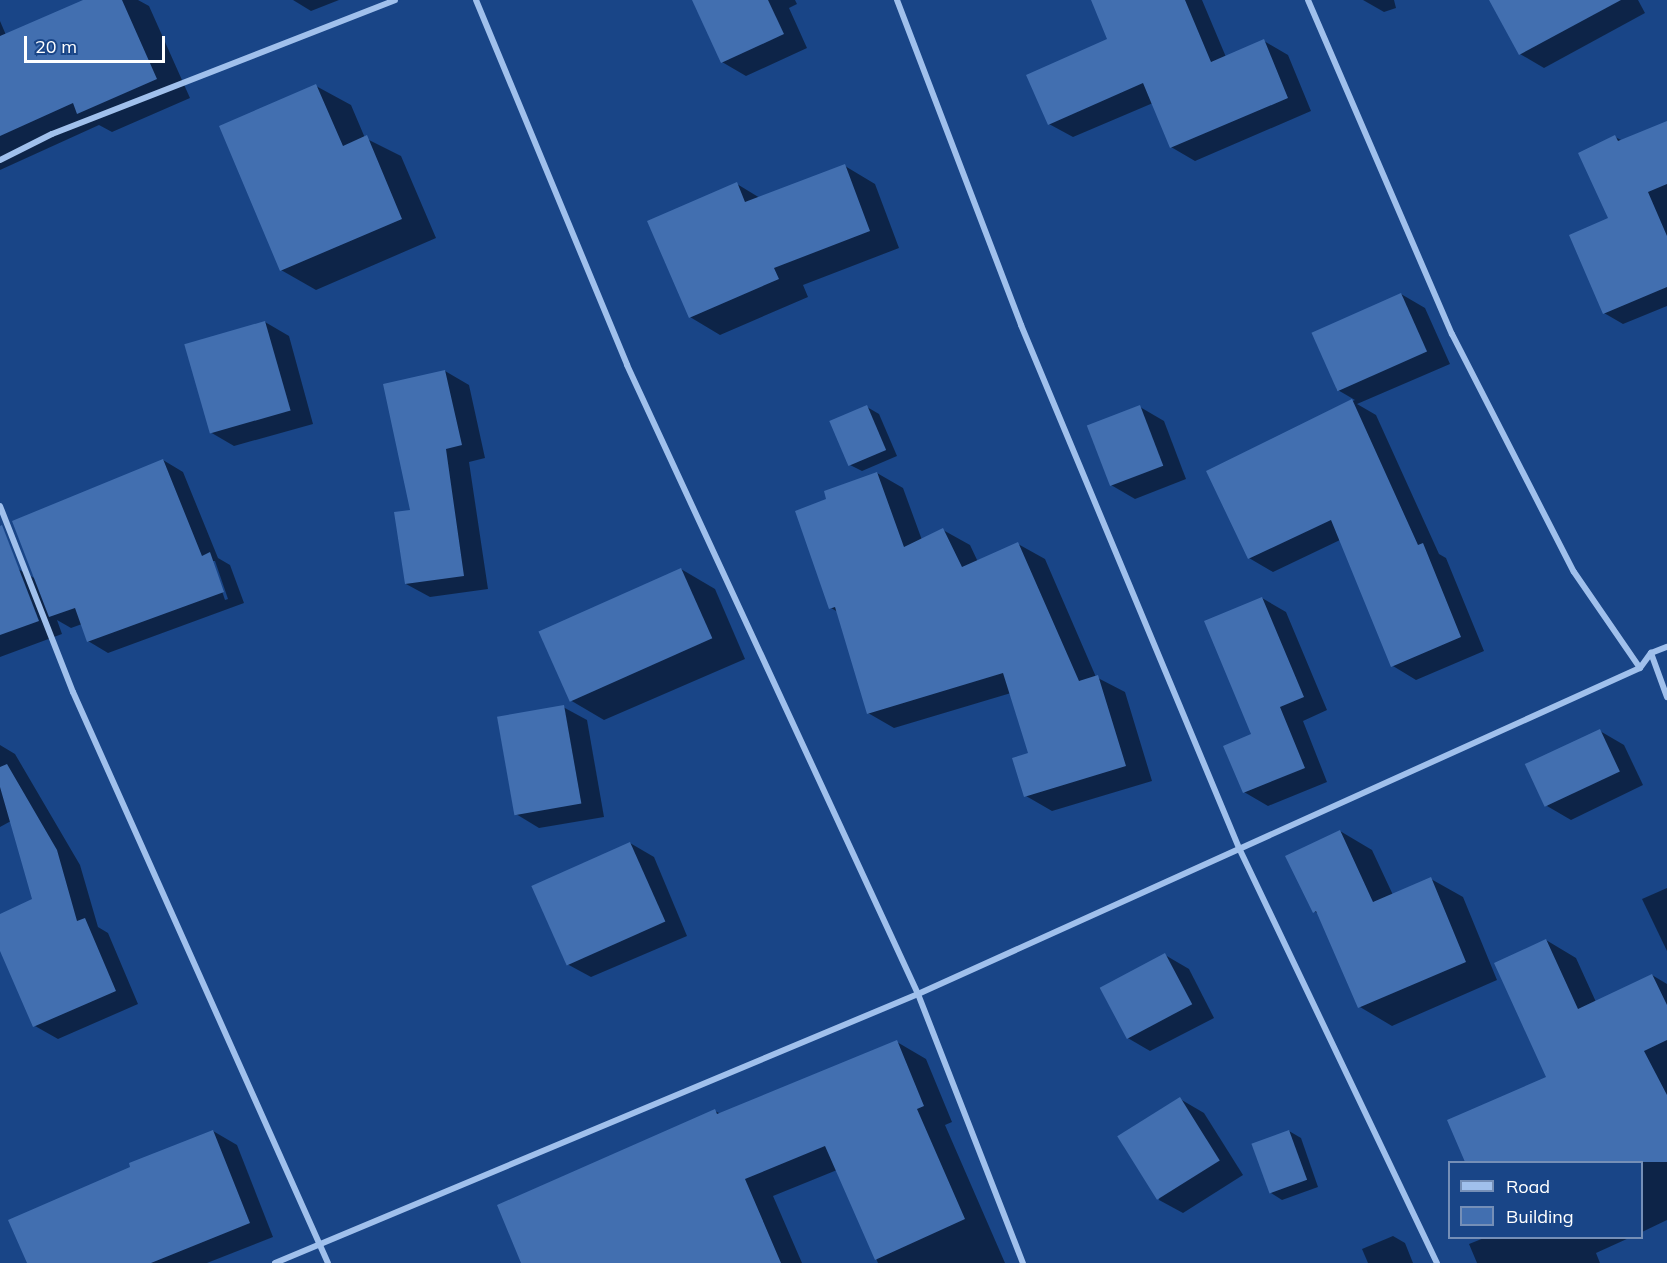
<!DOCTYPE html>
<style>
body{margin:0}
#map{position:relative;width:1667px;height:1263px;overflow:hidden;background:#194587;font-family:Mulish,sans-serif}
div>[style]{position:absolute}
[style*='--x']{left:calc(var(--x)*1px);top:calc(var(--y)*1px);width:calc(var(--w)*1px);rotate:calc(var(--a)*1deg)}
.shadow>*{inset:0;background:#0007}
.building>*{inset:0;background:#426fb0;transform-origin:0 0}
.street>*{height:6px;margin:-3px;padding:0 3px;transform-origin:3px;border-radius:3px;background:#a0c0ec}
span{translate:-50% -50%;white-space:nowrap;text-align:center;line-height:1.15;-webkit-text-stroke:4.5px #194587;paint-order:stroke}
.legend{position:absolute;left:1448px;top:1161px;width:195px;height:78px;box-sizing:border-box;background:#194587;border:2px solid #758fb7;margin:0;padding:8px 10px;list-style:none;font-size:18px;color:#fff}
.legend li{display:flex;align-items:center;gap:12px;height:30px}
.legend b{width:30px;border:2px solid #758fb7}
.scale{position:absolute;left:24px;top:36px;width:141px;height:27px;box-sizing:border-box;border:3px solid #fff;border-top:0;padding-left:8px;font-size:18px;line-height:21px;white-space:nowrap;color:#fff;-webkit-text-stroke:4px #194587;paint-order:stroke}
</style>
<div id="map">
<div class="shadow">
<i style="clip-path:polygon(86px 0,138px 0,149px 6px,190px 98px,112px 132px,99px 125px,0 170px,0 21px,6px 35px)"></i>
<i style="clip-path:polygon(293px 0,339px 0,311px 11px)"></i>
<i style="clip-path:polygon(693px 0,795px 0,797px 4px,789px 8px,807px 48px,746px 76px,722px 62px)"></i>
<i style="clip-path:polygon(1092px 0,1202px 0,1226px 57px,1264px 41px,1288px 55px,1311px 111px,1195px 161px,1171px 147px,1153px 103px,1073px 137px,1049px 124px,1109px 40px)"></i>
<i style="clip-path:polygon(1363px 0,1394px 0,1396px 8px,1384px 12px)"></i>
<i style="clip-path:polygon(1491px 0,1638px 0,1645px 13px,1544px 68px,1520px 54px)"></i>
<i style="clip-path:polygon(316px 86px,351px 105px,365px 138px,401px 156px,436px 238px,316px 290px,281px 270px)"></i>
<i style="clip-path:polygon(1667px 129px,1667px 306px,1623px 324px,1604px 313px,1615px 137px,1623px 141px)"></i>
<i style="clip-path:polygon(845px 166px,875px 184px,899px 248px,803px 285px,808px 297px,720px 335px,690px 317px,737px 184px,760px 198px)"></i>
<i style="clip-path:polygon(1401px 294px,1425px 308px,1450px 364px,1357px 404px,1376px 415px,1439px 554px,1446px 558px,1484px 651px,1416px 680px,1393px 666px,1340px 540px,1273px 572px,1249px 558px,1208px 471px,1355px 400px,1336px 389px)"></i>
<i style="clip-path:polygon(265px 322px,289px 336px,313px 424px,234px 446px,210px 432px)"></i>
<i style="clip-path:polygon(445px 371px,469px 385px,485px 458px,469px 462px,488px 589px,430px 597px,406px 584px,412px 511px)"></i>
<i style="clip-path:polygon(867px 407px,879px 414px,897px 456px,862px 471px,850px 465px)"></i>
<i style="clip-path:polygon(1140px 407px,1164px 421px,1186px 479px,1135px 499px,1111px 485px)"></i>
<i style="clip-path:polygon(evenodd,163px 460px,183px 472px,218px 558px,230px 565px,244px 603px,108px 653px,88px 641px,82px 624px,71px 628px,57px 620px,62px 634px,0 657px,0 575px,18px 569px,36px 579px,163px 460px,212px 561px,215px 561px,228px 599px,225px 600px,212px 561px)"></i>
<i style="clip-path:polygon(877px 473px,903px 488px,922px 540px,943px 530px,970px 545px,978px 562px,1018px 544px,1045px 559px,1096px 677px,1125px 692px,1152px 781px,1052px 811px,1026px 796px,1030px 754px,1011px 693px,894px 728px,868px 713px,838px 612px,831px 608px,828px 500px)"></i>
<i style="clip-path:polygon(681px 569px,715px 589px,745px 659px,604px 720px,570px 700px)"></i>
<i style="clip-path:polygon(1262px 598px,1286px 612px,1327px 710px,1303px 721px,1327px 782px,1268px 806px,1244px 792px,1253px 735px)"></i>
<i style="clip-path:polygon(563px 707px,587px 720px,604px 817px,539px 828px,516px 814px)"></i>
<i style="clip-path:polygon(1600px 731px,1624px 745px,1643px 785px,1571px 820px,1547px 806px)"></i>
<i style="clip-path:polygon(0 745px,15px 754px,80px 865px,98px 927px,108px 933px,138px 1004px,58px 1039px,35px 1026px,0 947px,0 915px,33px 900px,11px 821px,0 827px)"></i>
<i style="clip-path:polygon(1340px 831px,1372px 850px,1393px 895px,1431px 879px,1463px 897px,1497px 980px,1392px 1026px,1360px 1007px,1320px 915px,1314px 911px)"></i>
<i style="clip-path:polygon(630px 843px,654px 857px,687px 936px,591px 977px,567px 964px)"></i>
<i style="clip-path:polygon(1667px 888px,1667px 951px,1642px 899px)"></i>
<i style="clip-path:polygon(1546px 940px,1576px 958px,1596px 1002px,1652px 975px,1667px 984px,1667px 1220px,1642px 1232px,1642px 1162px,1467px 1162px,1449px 1120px,1548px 1078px)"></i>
<i style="clip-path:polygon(1165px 955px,1189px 969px,1214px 1018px,1150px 1051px,1126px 1037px)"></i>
<i style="clip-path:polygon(897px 1042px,926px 1059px,952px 1122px,945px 1125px,1005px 1263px,878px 1263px,837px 1170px,773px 1196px,802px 1263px,522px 1263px,715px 1111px,721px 1114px)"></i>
<i style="clip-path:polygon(1180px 1099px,1204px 1113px,1243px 1175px,1183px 1213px,1159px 1200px)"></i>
<i style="clip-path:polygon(213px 1131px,237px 1145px,273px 1237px,207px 1263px,136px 1263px)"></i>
<i style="clip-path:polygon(1289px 1131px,1301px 1138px,1318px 1187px,1282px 1200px,1271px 1193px)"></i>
<i style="clip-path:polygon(1393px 1236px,1405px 1243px,1413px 1263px,1368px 1263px,1362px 1249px)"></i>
<i style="clip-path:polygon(1484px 1238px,1629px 1238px,1596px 1253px,1600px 1263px,1477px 1263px,1469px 1244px)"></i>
</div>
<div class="building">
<i style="clip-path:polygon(83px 0,122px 0,157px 79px,77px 114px,73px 103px,0 136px,0 36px)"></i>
<i style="clip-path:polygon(692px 0,768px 0,784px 34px,721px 63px)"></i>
<i style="clip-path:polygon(1091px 0,1185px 0,1211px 62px,1264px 39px,1288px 98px,1170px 148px,1143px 83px,1048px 125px,1026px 75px,1107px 39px)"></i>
<i style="clip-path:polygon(1489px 0,1621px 0,1519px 55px)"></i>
<i style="clip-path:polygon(316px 84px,343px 146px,367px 135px,402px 219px,280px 271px,219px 126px)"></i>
<i style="clip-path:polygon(1667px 121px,1667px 184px,1648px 192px,1667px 236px,1667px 287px,1603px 314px,1569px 235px,1608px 218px,1578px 153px,1615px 135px,1618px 141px)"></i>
<i style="clip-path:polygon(845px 164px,870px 231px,774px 268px,779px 279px,689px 318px,647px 221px,737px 182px,745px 202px)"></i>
<i style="left:1401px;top:293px;width:64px;height:98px;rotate:66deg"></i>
<i style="left:265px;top:321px;width:93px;height:84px;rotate:74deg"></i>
<i style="clip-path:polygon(445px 370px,462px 445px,446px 449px,464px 576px,405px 584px,394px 512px,410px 510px,383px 384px)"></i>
<i style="clip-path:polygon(1352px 399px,1418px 545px,1423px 543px,1461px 637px,1391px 667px,1331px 520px,1248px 559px,1206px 471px)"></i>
<i style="left:867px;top:405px;width:49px;height:41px;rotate:67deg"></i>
<i style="left:1140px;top:405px;width:65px;height:57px;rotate:69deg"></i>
<i style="clip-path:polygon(163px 459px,202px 556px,210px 552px,224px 592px,87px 642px,75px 608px,49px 617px,12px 521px)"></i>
<i style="clip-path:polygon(877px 472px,904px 547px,943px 528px,962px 567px,1018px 542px,1079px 681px,1098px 675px,1126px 766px,1024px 797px,1012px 758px,1028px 753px,1003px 673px,867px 714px,835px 607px,829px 609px,795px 511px,826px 499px,824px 491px)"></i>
<i style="clip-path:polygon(2px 525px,39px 621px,0 635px,0 526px)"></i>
<i style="left:681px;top:568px;width:77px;height:156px;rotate:66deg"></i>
<i style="clip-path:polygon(1262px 597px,1304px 697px,1280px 707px,1305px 768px,1243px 793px,1223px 746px,1251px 734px,1204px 621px)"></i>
<i style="left:564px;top:705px;width:100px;height:68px;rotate:80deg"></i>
<i style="left:1600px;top:729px;width:47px;height:83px;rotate:65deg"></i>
<i style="clip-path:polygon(7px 764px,57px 850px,77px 921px,85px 918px,116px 991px,33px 1027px,0 951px,0 914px,32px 899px,0 787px,0 767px)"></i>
<i style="clip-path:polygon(1340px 830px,1373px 902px,1431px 877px,1466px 962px,1358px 1008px,1316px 911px,1313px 913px,1285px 856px)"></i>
<i style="left:630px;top:842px;width:87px;height:108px;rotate:66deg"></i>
<i style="clip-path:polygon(1546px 939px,1578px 1009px,1652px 974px,1667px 1005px,1667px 1040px,1644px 1051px,1667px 1095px,1667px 1162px,1465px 1162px,1447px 1120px,1546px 1077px,1494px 963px)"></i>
<i style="left:1165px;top:953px;width:58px;height:74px;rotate:62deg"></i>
<i style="clip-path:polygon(897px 1040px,924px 1106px,917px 1109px,965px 1219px,875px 1260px,825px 1146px,745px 1179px,781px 1263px,521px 1263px,497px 1205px,715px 1109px,717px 1114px)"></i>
<i style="left:1180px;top:1097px;width:75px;height:74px;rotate:58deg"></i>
<i style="clip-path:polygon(213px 1130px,250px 1223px,151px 1263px,27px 1263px,8px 1220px,130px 1167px,129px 1163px)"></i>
<i style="left:1289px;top:1130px;width:53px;height:40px;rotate:70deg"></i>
</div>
<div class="street">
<i style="--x:476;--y:0;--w:395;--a:67.5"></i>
<i style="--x:627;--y:365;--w:693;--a:65.17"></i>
<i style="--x:918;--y:994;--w:289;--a:68.7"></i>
<i style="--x:897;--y:0;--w:348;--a:69.1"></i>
<i style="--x:1021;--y:325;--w:567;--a:67.37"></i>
<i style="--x:1239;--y:848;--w:460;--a:64.5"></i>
<i style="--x:1308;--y:0;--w:364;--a:66.7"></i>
<i style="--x:1452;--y:334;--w:267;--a:62.9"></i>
<i style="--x:1574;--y:572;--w:116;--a:55.5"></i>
<i style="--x:0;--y:160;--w:58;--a:-26.6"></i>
<i style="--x:52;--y:134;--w:368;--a:-21.3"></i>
<i style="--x:0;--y:506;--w:200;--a:68.6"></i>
<i style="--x:73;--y:692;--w:625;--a:65.94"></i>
<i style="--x:1651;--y:653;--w:47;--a:70"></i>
<i style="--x:275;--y:1263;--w:697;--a:-22.7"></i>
<i style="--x:918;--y:994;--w:792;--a:-24.3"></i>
<i style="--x:1640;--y:668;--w:19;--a:-54"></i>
<i style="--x:1651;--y:653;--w:17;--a:-21"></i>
</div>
<ul class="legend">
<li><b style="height:8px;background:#a0c0ec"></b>Road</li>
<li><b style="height:16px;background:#426fb0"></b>Building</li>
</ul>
<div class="scale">20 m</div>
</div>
